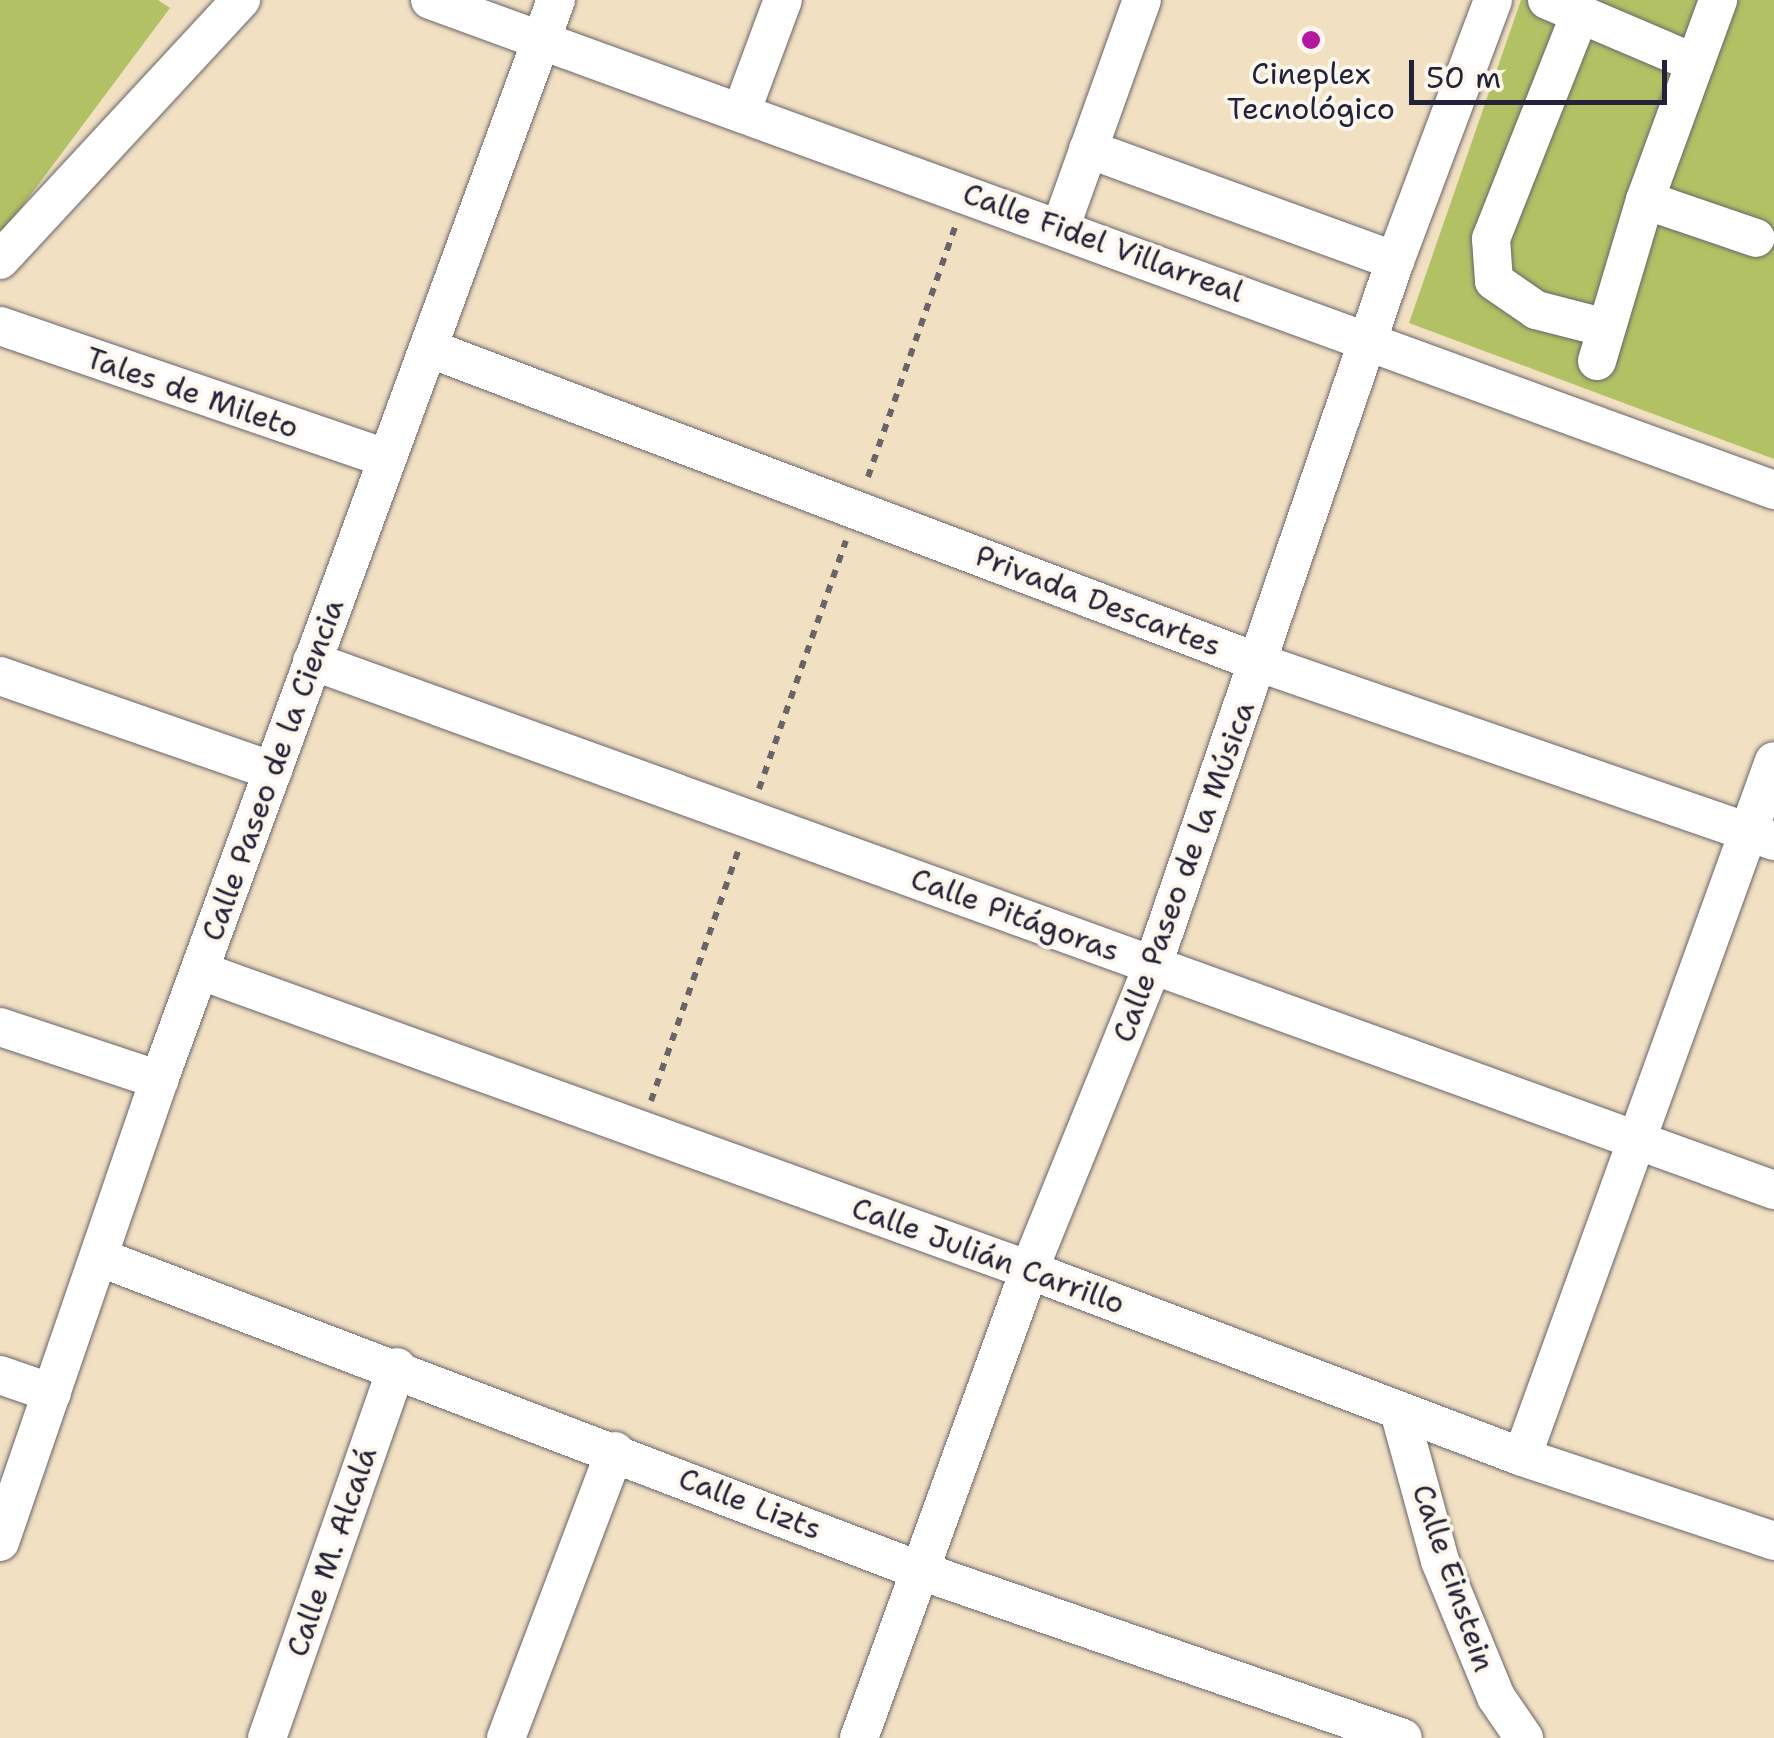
<!DOCTYPE html>
<meta charset="utf-8">
<style>
body{margin:0}
#map{position:relative;width:1774px;height:1738px;overflow:hidden;background:#f1e0c2;font-family:"Shantell Sans",sans-serif}
div>[style]{position:absolute}
[style*='--x']{left:calc(var(--x)*1px);top:calc(var(--y)*1px);width:calc(var(--w)*1px);rotate:calc(var(--a)*1deg)}
.green>*{inset:0;background:#b2c164}
.path>*{height:6px;margin-top:-3px;transform-origin:0;background:repeating-linear-gradient(90deg,#6a646a 0 8px,transparent 0 16px)}
.roads{filter:drop-shadow(0 0 2px #6a646a) drop-shadow(0 0 2px #6a646a)}
.minor>*{height:38px;margin:-19px;padding:0 19px;transform-origin:19px;border-radius:19px;background:#fff}
.dots>*{width:28px;height:28px;translate:-50% -50%;box-sizing:border-box;border:5px solid #fbf7ec;border-radius:50%}
span{translate:-50% -50%;white-space:nowrap;text-align:center;line-height:1.15;-webkit-text-stroke:8px #fbf7ec;paint-order:stroke}
.poi-label{font-size:30px;color:#22223b}
.street-label{font-size:30px;color:#22223b}
.scale{position:absolute;left:1409px;top:60px;width:258px;height:45px;box-sizing:border-box;border:5px solid #22223b;border-top:0;padding-left:12px;font-size:30px;line-height:35px;white-space:nowrap;color:#22223b;-webkit-text-stroke:8px #fbf7ec;paint-order:stroke}
</style>
<div id="map">
<div class="green">
<i style="clip-path:polygon(0 0,158px 0,170px 8px,0 236px)"></i>
<i style="clip-path:polygon(1521px 0,1774px 0,1774px 459px,1409px 323px)"></i>
</div>
<div class="path">
<i style="--x:868;--y:477;--w:267;--a:-70.8"></i>
<i style="--x:759;--y:789;--w:263;--a:-70.7"></i>
<i style="--x:651;--y:1101;--w:268;--a:-70.8"></i>
</div>
<div class="roads">
<div class="minor">
<i style="--x:430;--y:0;--w:1431;--a:20.03"></i>
<i style="--x:1547;--y:0;--w:161;--a:23.1"></i>
<i style="--x:1580;--y:14;--w:242;--a:111.6"></i>
<i style="--x:1491;--y:239;--w:42;--a:85.9"></i>
<i style="--x:1494;--y:281;--w:51;--a:34.6"></i>
<i style="--x:1536;--y:310;--w:72;--a:14.4"></i>
<i style="--x:742;--y:110;--w:117;--a:-69.6"></i>
<i style="--x:1088;--y:149;--w:327;--a:20"></i>
<i style="--x:1645;--y:200;--w:117;--a:18.9"></i>
<i style="--x:1061;--y:226;--w:240;--a:-70.3"></i>
<i style="--x:0;--y:260;--w:355;--a:-47.2"></i>
<i style="--x:0;--y:326;--w:407;--a:18.9"></i>
<i style="--x:428;--y:348;--w:890;--a:20.74"></i>
<i style="--x:1260;--y:663;--w:544;--a:19.1"></i>
<i style="--x:1597;--y:361;--w:168;--a:-73.4"></i>
<i style="--x:1645;--y:200;--w:213;--a:-69.9"></i>
<i style="--x:312;--y:661;--w:1555;--a:19.89"></i>
<i style="--x:0;--y:676;--w:289;--a:19.2"></i>
<i style="--x:201;--y:971;--w:880;--a:19.86"></i>
<i style="--x:1029;--y:1270;--w:527;--a:20.77"></i>
<i style="--x:1522;--y:1457;--w:266;--a:18.4"></i>
<i style="--x:0;--y:1027;--w:168;--a:18.4"></i>
<i style="--x:101;--y:1258;--w:875;--a:20.9"></i>
<i style="--x:918;--y:1570;--w:513;--a:19.11"></i>
<i style="--x:0;--y:1375;--w:55;--a:19.1"></i>
<i style="--x:1399;--y:1411;--w:156;--a:74.7"></i>
<i style="--x:1440;--y:1561;--w:147;--a:67.6"></i>
<i style="--x:1496;--y:1697;--w:50;--a:55.7"></i>
<i style="--x:1522;--y:1457;--w:740;--a:-70.1"></i>
<i style="--x:0;--y:1542;--w:489;--a:-71"></i>
<i style="--x:159;--y:1080;--w:1151;--a:-69.82"></i>
<i style="--x:267;--y:1738;--w:393;--a:-70.7"></i>
<i style="--x:506;--y:1738;--w:307;--a:-69.2"></i>
<i style="--x:859;--y:1738;--w:498;--a:-70"></i>
<i style="--x:1029;--y:1270;--w:329;--a:-67.9"></i>
<i style="--x:1153;--y:965;--w:744;--a:-71.03"></i>
<i style="--x:1395;--y:261;--w:279;--a:-69.4"></i>
</div>
</div>
<div class="dots">
<i style="left:1311px;top:40px;background:#b5179e"></i>
</div>
<div class="poi-label">
<span style="left:1311px;top:91px">Cineplex<br>Tecnológico</span>
</div>
<div class="street-label">
<span style="left:1103px;top:243px;rotate:20deg">Calle Fidel Villarreal</span>
<span style="left:192px;top:393px;rotate:19deg">Tales de Mileto</span>
<span style="left:1098px;top:601px;rotate:21deg">Privada Descartes</span>
<span style="left:273px;top:770px;rotate:-70deg">Calle Paseo de la Ciencia</span>
<span style="left:1184px;top:872px;rotate:-70deg">Calle Paseo de la Música</span>
<span style="left:1015px;top:915px;rotate:20deg">Calle Pitágoras</span>
<span style="left:988px;top:1256px;rotate:20deg">Calle Julián Carrillo</span>
<span style="left:750px;top:1504px;rotate:21deg">Calle Lizts</span>
<span style="left:332px;top:1552px;rotate:-71deg">Calle M. Alcalá</span>
<span style="left:1453px;top:1578px;rotate:71deg">Calle Einstein</span>
</div>
<div class="scale">50 m</div>
</div>
